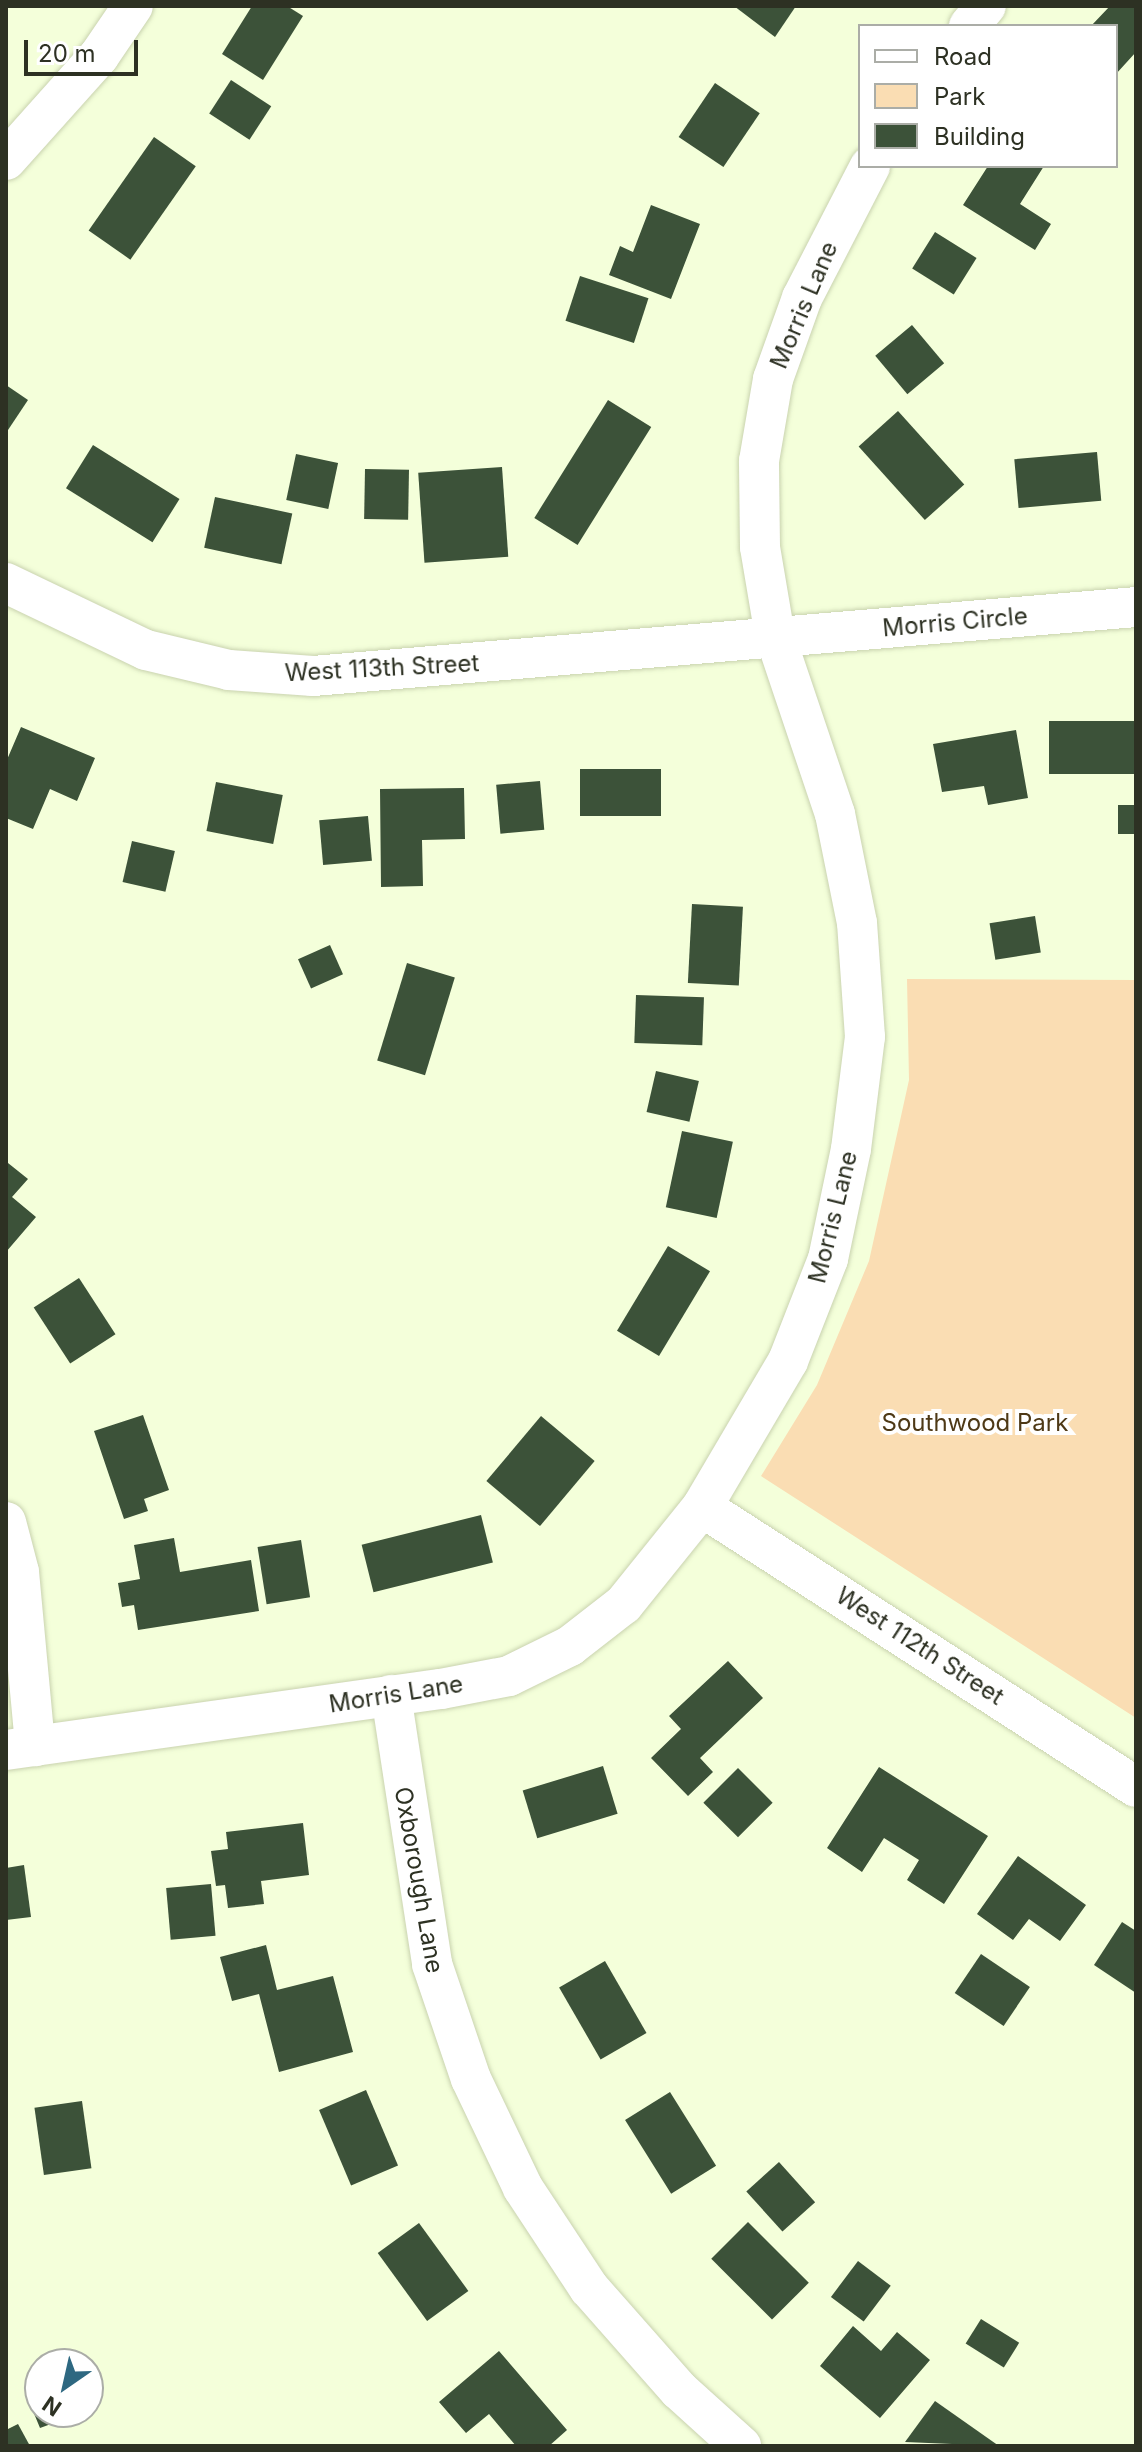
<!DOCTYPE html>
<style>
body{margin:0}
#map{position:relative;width:1142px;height:2452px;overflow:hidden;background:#f4ffda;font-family:Inter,sans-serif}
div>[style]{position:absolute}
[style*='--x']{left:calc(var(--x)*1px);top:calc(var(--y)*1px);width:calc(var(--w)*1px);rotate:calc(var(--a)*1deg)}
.green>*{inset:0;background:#faddb3}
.building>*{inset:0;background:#3c5239;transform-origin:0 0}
.roads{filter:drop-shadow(0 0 2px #c9d3af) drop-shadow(0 0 2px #c9d3af)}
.minor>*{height:40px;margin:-20px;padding:0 20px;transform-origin:20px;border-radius:20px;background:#fff}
span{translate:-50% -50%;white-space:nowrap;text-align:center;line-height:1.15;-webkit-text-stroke:8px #fff;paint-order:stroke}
.street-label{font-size:24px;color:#2d3123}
.park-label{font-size:24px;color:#4e3916}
.frame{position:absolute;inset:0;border:8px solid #2d3123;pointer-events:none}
.legend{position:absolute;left:858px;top:24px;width:260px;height:144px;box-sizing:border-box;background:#fff;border:2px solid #abada7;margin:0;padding:10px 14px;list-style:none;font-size:24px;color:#2d3123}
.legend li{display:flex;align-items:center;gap:16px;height:40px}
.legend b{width:40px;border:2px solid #abada7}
.north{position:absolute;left:24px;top:2348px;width:80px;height:80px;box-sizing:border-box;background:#fff;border:2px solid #abada7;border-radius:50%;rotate:214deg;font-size:22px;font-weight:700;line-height:32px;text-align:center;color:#2d3123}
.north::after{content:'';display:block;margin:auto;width:28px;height:36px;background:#2e6881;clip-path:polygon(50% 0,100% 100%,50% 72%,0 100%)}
.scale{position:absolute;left:24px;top:40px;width:114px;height:36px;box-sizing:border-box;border:4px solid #2d3123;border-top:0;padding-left:10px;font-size:24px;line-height:28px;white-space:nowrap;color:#2d3123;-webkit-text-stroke:6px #fff;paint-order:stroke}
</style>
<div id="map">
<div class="green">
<i style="clip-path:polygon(907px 979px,1136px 980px,1136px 1718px,761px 1476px,817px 1385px,869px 1261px,909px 1080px)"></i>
</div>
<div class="building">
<i style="clip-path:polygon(252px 6px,287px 6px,303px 16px,263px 80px,222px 54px)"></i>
<i style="clip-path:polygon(734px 6px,796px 6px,775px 37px)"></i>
<i style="clip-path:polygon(1110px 6px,1136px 6px,1136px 52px,1116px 74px,1116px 26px,1091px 26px)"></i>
<i style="left:231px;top:80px;width:48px;height:40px;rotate:33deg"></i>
<i style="left:715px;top:83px;width:54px;height:65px;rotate:34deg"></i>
<i style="left:154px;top:137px;width:51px;height:114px;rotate:35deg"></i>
<i style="clip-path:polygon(988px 166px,1044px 166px,1020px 204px,1051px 224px,1035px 250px,963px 205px)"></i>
<i style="clip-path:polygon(651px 205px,700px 224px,671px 299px,609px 275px,620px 246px,633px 252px)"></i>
<i style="left:935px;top:232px;width:49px;height:43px;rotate:32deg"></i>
<i style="left:580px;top:276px;width:72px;height:47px;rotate:18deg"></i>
<i style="left:912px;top:325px;width:50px;height:48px;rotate:50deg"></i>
<i style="clip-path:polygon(6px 385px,28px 400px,6px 433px)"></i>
<i style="left:608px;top:400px;width:51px;height:139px;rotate:32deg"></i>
<i style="left:898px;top:411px;width:99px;height:53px;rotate:48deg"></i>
<i style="left:93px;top:445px;width:102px;height:51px;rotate:32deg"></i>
<i style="left:1097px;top:452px;width:49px;height:83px;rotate:85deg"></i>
<i style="left:296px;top:454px;width:43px;height:47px;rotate:12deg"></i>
<i style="left:502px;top:467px;width:90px;height:84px;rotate:86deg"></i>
<i style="left:365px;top:469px;width:44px;height:50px;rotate:1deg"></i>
<i style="left:215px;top:497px;width:79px;height:52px;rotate:12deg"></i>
<i style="left:1136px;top:721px;width:53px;height:87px;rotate:90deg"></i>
<i style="clip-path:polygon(21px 727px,95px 758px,77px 801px,50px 789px,33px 829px,6px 818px,6px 762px)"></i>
<i style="clip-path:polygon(1016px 730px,1028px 798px,988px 805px,984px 786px,942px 792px,933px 744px)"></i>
<i style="left:661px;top:769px;width:47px;height:81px;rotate:90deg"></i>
<i style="left:540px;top:781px;width:49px;height:44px;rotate:85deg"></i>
<i style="left:216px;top:782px;width:68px;height:50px;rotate:11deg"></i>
<i style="clip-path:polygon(464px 788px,465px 839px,422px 840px,423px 886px,381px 887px,380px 789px)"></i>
<i style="left:1136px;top:805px;width:29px;height:18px;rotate:90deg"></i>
<i style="left:368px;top:816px;width:45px;height:49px;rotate:85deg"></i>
<i style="left:132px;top:841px;width:44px;height:42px;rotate:13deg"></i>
<i style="left:692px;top:904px;width:51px;height:79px;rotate:3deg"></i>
<i style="left:1035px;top:916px;width:37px;height:46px;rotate:81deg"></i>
<i style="left:330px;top:945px;width:32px;height:35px;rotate:66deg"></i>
<i style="left:407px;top:963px;width:50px;height:102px;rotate:17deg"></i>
<i style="left:636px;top:995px;width:68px;height:48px;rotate:2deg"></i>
<i style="left:656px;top:1071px;width:44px;height:42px;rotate:13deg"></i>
<i style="left:682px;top:1131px;width:52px;height:78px;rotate:12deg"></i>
<i style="clip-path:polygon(8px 1163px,28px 1179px,12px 1197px,36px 1217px,6px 1252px)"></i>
<i style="left:668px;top:1246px;width:49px;height:99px;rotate:31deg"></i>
<i style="left:79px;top:1278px;width:67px;height:54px;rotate:57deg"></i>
<i style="clip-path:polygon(143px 1415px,169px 1490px,144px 1499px,148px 1511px,124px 1519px,94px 1431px)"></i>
<i style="left:541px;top:1416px;width:70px;height:85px;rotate:40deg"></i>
<i style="left:481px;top:1515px;width:49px;height:123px;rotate:76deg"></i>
<i style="clip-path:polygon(174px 1538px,180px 1572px,251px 1560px,259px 1611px,138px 1630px,134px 1605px,122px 1607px,118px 1583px,140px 1579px,134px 1545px)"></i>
<i style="left:301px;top:1540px;width:58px;height:44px;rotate:81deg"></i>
<i style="clip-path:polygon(728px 1661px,763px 1698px,700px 1758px,713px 1772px,688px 1796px,651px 1758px,681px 1729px,669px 1716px)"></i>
<i style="left:603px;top:1766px;width:50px;height:84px;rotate:73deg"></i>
<i style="clip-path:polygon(879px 1767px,988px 1836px,944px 1904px,907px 1880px,919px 1860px,884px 1838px,862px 1872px,827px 1848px)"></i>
<i style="left:738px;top:1768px;width:49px;height:49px;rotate:45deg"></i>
<i style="clip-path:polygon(303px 1823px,309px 1875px,261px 1881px,264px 1904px,228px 1908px,225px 1885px,216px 1886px,211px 1851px,228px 1849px,226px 1832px)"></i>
<i style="clip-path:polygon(1018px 1856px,1086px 1905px,1060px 1941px,1029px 1919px,1013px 1940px,977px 1914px)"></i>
<i style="clip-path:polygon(24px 1865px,31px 1917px,6px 1920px,6px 1868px)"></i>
<i style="left:211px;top:1884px;width:52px;height:45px;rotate:85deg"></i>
<i style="clip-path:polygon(1122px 1922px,1136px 1931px,1136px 1993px,1094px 1965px)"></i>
<i style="clip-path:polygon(266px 1945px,277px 1990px,333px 1976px,353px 2052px,279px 2072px,259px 1994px,232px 2001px,220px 1957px)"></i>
<i style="left:981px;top:1954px;width:59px;height:47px;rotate:34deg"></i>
<i style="left:605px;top:1961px;width:83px;height:53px;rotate:60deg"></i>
<i style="left:366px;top:2090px;width:82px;height:51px;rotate:67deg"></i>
<i style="left:670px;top:2092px;width:87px;height:53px;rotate:58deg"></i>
<i style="left:82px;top:2101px;width:68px;height:48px;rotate:82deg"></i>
<i style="left:779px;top:2162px;width:54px;height:44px;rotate:48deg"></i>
<i style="left:748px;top:2222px;width:86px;height:52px;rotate:45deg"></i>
<i style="left:419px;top:2223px;width:84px;height:51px;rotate:54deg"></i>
<i style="left:858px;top:2261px;width:41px;height:45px;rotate:37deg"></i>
<i style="left:981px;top:2319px;width:45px;height:29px;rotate:32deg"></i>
<i style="clip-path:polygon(853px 2326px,881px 2351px,897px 2332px,930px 2360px,880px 2418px,820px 2366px)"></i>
<i style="clip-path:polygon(499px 2351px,567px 2430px,549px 2446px,516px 2446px,489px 2414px,466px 2433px,439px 2402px)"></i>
<i style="clip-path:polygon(40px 2394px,40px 2412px,73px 2416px,40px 2428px,28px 2399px)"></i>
<i style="clip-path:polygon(935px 2401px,999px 2446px,905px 2442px)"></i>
<i style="clip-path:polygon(18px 2424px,30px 2446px,6px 2446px,6px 2430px)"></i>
</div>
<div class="roads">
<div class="minor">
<i style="--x:969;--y:26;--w:26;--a:-50"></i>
<i style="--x:6;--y:160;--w:140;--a:-48.2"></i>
<i style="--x:99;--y:56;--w:60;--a:-55.8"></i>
<i style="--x:6;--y:583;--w:155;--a:25.6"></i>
<i style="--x:146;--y:650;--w:85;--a:13.5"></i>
<i style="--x:229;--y:670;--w:84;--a:4.1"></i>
<i style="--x:313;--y:676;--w:826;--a:-4.79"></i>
<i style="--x:702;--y:1507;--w:516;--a:32.83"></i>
<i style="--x:6;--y:1522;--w:52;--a:75.4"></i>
<i style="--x:19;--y:1572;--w:175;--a:84.7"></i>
<i style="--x:391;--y:1695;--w:272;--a:81.3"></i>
<i style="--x:432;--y:1964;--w:121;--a:71.3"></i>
<i style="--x:471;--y:2079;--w:121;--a:64.5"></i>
<i style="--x:523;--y:2188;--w:120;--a:56.6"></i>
<i style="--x:589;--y:2288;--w:136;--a:48.6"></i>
<i style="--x:679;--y:2390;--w:84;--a:42.1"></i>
<i style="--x:6;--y:1750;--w:439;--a:-8"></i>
<i style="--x:441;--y:1689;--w:69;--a:-10.8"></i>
<i style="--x:509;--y:1676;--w:68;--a:-26.2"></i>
<i style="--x:570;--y:1646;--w:68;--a:-37.9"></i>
<i style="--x:624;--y:1604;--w:124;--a:-51.2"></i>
<i style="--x:702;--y:1507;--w:169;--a:-59.5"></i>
<i style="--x:788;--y:1361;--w:110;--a:-68.6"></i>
<i style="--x:828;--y:1259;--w:112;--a:-78.2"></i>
<i style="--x:851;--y:1149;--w:113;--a:-82.9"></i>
<i style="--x:865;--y:1037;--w:114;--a:-94"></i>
<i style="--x:857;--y:923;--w:111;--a:-101.4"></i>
<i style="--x:835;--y:814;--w:188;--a:-108.6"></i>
<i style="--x:775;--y:636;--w:90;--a:-99.6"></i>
<i style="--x:760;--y:547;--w:86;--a:-90.7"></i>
<i style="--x:759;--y:461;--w:83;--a:-80.3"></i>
<i style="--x:773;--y:379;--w:86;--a:-70.3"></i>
<i style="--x:802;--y:298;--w:148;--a:-62.7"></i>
</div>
</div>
<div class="street-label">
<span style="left:804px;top:305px;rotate:-67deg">Morris Lane</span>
<span style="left:955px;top:622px;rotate:-5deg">Morris Circle</span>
<span style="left:382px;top:668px;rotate:-3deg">West 113th Street</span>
<span style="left:833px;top:1217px;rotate:-76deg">Morris Lane</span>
<span style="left:920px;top:1646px;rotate:33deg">West 112th Street</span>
<span style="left:396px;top:1694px;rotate:-9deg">Morris Lane</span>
<span style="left:419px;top:1880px;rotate:80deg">Oxborough Lane</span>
</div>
<div class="park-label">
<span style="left:975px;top:1423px">Southwood Park</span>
</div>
<div class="frame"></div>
<ul class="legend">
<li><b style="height:10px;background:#fff"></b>Road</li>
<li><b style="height:22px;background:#faddb3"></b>Park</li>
<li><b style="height:22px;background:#3c5239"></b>Building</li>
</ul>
<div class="north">N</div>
<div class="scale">20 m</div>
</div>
